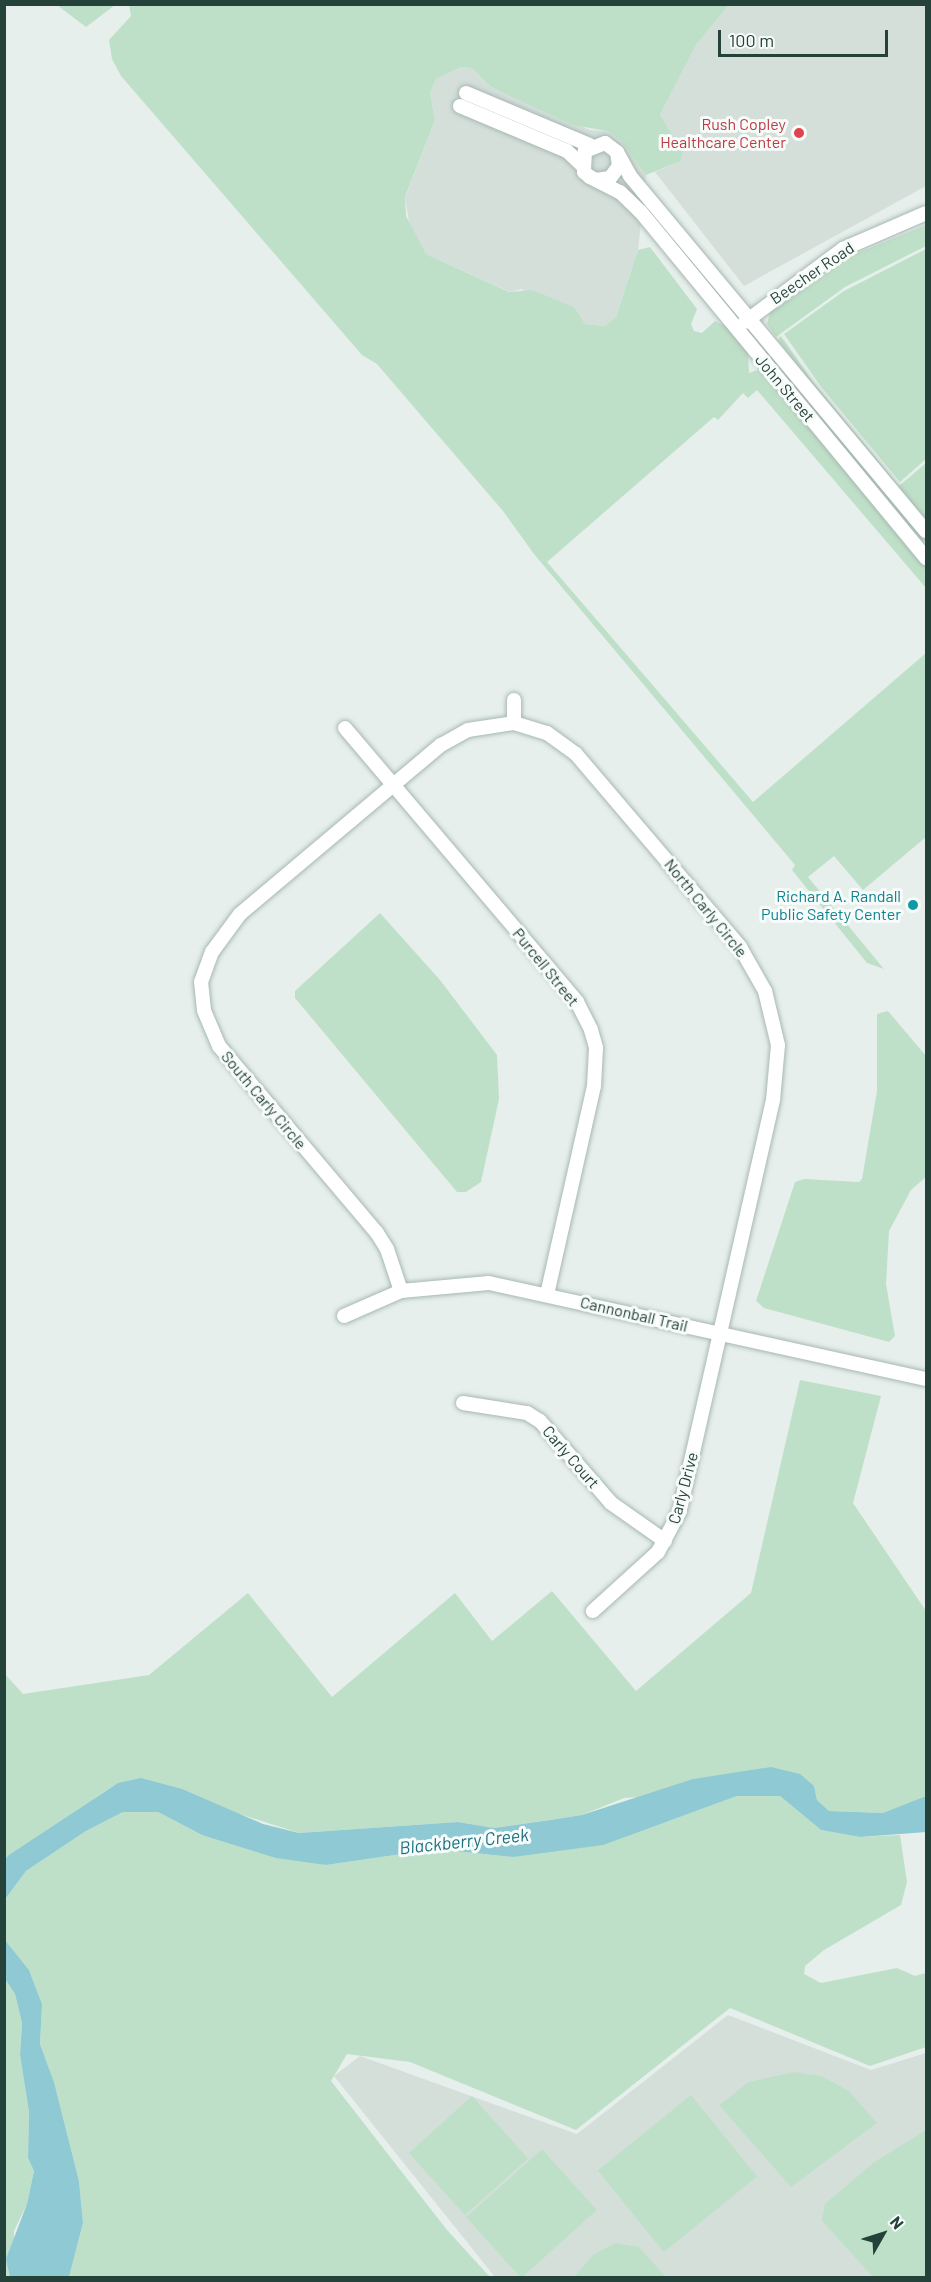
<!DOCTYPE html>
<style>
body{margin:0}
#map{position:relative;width:931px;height:2282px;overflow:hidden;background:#e6efeb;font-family:Barlow,sans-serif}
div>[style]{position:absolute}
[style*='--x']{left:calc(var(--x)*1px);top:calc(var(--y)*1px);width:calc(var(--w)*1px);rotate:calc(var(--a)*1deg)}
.built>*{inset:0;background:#d4dfda}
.green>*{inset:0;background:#bfe0c8;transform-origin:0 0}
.water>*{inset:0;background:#8ec9d4}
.roads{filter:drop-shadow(0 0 2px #a8b8b2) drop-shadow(0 0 2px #a8b8b2)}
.minor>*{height:14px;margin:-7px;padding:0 7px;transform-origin:7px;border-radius:7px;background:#fff}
.dots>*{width:16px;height:16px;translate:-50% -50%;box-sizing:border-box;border:3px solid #f7fbf9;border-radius:50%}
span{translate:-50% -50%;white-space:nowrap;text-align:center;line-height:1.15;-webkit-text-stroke:6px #f7fbf9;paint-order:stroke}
.health-label{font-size:16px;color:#be3a42}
.right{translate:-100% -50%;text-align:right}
.street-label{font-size:16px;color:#24423a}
.culture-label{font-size:16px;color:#0d838f}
.water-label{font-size:18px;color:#1c6f80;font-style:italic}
.frame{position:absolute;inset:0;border:6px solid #24423a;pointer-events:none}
.north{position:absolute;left:853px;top:2204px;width:60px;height:60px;-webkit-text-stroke:4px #f7fbf9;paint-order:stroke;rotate:51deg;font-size:16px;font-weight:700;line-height:24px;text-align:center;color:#24423a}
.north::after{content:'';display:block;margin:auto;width:21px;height:27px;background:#24423a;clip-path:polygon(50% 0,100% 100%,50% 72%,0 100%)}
.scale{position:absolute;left:718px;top:30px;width:170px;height:27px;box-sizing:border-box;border:3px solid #24423a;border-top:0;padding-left:8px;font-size:18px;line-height:21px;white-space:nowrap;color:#24423a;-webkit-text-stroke:4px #f7fbf9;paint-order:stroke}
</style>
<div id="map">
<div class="built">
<i style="clip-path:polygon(729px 5px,926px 5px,926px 186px,744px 286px,655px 172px,681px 161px,683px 151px,660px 115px,696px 45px)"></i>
<i style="clip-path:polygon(461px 67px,472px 68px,491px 87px,590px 130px,606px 131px,621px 139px,646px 175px,638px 250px,616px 317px,605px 326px,584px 324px,578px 316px,521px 289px,510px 292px,426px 254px,411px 233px,405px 198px,435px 120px,430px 93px,436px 79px)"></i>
<i style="clip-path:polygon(728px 2015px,871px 2070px,926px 2053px,926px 2277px,495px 2277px,334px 2076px,360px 2056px,577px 2134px)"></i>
</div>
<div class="green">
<i style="clip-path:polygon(57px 5px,115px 5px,86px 27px)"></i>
<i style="clip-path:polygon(129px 5px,729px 5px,696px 45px,660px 115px,683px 151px,681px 161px,646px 175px,621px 140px,607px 131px,573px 125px,491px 87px,472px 68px,461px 67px,436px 79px,430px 93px,435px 120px,405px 197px,406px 216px,426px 254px,509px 292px,532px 290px,574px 307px,585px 324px,605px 326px,616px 317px,638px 250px,650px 247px,697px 309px,691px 324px,694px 331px,702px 333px,715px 321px,727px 327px,748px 352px,749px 373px,761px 369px,787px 397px,926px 565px,926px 588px,757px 390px,748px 398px,743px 393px,718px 420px,714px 417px,547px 562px,753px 802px,926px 653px,926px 837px,863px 890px,834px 856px,808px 877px,884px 969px,867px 963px,792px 870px,795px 865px,534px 554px,503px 511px,377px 364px,362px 355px,121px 76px,112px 59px,109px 40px,131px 16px)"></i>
<i style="clip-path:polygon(926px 225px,926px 246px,845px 287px,776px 337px,767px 324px,770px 313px,851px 256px)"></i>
<i style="clip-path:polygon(926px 249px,926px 459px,900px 482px,822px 388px,784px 334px,844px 291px)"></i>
<i style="clip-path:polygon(781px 336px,813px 382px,899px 486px,926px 463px,926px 524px,816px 390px,778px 340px)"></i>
<i style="left:776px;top:359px;width:60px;height:5px;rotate:50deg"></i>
<i style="left:818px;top:408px;width:170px;height:6px;rotate:50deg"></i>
<i style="clip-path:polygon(380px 913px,440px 980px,497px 1055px,499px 1099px,481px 1182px,466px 1192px,457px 1192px,295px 998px,295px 991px)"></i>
<i style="clip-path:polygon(888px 1011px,926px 1056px,926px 1177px,911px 1190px,889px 1231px,886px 1284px,895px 1336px,889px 1342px,764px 1308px,756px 1301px,795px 1182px,804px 1179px,859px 1182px,862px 1179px,877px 1091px,877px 1014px)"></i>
<i style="clip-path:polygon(800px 1380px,881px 1396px,853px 1503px,926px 1611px,926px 1796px,884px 1813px,829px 1811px,817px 1800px,814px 1786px,624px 1798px,582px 1815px,494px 1828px,458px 1822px,299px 1833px,224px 1809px,113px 1786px,5px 1859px,4px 1673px,23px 1694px,149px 1675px,248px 1593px,332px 1697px,455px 1593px,492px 1641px,552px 1591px,636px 1691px,751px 1593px)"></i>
<i style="clip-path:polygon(737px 1796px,780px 1796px,821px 1830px,860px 1837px,900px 1835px,907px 1882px,901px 1905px,824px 1950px,805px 1966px,804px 1974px,821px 1983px,897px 1968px,915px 1976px,926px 1973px,926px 2047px,870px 2066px,730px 2008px,576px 2130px,410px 2062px,347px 2054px,331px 2081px,447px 2230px,490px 2277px,69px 2277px,83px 2223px,79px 2181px,54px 2082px,40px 2044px,42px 2004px,29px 1970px,5px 1940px,4px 1899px,26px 1871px,86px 1831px,123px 1812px,158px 1812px,202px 1835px,326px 1865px,436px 1849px,513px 1857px,671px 1820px)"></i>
<i style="clip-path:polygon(5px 1979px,15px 1994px,22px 2023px,20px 2055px,29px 2112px,28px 2158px,34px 2171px,27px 2204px,14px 2231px,16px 2277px,5px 2277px)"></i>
<i style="clip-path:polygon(794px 2072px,821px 2076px,849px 2091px,877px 2123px,791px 2187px,719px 2105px,749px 2082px)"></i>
<i style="left:691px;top:2095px;width:105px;height:120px;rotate:51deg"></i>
<i style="left:472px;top:2096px;width:84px;height:85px;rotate:48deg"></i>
<i style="clip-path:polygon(926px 2130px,926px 2277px,873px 2277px,822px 2221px,825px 2204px,873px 2163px)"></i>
<i style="left:542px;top:2149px;width:82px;height:102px;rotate:48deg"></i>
<i style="clip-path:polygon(615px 2243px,639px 2247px,666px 2277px,574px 2277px,593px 2255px)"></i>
</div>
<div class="water">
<i style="clip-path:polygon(771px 1767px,800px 1774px,814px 1786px,817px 1800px,829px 1811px,883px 1813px,926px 1796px,926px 1832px,860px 1837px,821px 1830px,780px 1796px,737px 1796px,603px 1845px,513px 1857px,436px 1849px,326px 1865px,276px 1858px,202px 1835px,158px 1812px,123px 1812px,86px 1831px,26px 1871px,5px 1899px,5px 1859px,9px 1855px,118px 1783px,141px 1778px,182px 1789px,263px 1824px,299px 1833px,458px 1822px,494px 1828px,543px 1821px,582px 1815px,693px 1779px)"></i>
<i style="clip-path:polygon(5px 1940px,29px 1970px,42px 2004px,40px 2044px,54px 2082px,79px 2181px,83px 2223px,69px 2277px,10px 2277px,6px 2259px,27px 2204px,34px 2171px,28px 2158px,29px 2112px,20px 2055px,22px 2023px,15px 1994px,5px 1979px)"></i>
</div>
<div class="roads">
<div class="minor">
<i style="--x:466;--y:93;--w:134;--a:22.8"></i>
<i style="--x:460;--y:106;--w:116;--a:22.8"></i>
<i style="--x:567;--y:151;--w:21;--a:43"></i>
<i style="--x:618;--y:154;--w:25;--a:61"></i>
<i style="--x:630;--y:176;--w:462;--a:50.2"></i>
<i style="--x:596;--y:180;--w:14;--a:-8"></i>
<i style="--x:610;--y:178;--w:15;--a:-53"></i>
<i style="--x:619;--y:166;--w:14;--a:-98"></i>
<i style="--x:617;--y:152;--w:15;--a:-143"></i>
<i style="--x:605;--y:143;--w:22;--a:158"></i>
<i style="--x:585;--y:151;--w:21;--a:93"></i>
<i style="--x:584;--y:172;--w:8;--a:40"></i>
<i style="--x:590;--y:177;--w:34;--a:27"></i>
<i style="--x:620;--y:192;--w:28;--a:44"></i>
<i style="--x:640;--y:211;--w:450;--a:50.5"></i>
<i style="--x:745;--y:322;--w:122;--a:-36.7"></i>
<i style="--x:843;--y:249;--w:90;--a:-23.4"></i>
<i style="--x:514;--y:700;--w:23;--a:90"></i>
<i style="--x:345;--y:728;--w:359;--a:49.7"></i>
<i style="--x:577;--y:1002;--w:31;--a:63"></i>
<i style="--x:591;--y:1030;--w:19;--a:74"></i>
<i style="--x:596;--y:1048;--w:38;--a:93"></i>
<i style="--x:594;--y:1086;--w:213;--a:102.7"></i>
<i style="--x:401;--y:1291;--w:44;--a:-108.4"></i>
<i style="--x:387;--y:1249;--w:19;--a:-122"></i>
<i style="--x:377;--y:1233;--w:245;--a:-130.2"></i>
<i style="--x:219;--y:1046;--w:39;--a:-113"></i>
<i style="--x:204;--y:1010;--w:28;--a:-96"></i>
<i style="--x:201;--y:982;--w:32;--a:-70"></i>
<i style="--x:212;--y:952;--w:47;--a:-53.6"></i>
<i style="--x:240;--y:914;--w:263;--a:-40.1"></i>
<i style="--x:441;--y:745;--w:31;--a:-29"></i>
<i style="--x:468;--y:730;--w:47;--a:-8.7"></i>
<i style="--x:514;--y:723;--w:34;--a:17"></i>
<i style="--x:547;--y:733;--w:36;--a:36"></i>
<i style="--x:576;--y:754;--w:253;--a:49.6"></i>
<i style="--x:740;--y:947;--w:51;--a:60.4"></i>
<i style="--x:765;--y:991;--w:56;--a:76.5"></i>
<i style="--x:778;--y:1045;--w:55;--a:95.2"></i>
<i style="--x:773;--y:1100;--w:421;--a:102.8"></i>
<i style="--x:680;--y:1511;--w:47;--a:118.2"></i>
<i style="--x:658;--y:1552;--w:88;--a:137.8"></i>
<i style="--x:344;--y:1316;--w:62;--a:-23.7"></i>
<i style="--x:401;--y:1291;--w:88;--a:-5.2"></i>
<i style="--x:489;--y:1283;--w:447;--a:12.4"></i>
<i style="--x:463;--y:1403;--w:65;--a:8.9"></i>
<i style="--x:527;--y:1413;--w:15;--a:32"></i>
<i style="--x:540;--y:1421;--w:108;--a:49.1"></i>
<i style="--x:611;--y:1503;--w:66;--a:35.1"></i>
</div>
</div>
<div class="dots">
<i style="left:799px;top:133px;background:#e0444e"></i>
<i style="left:913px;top:905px;background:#0f9aa8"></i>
</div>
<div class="health-label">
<span class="right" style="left:786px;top:133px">Rush Copley<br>Healthcare Center</span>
</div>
<div class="street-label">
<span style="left:812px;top:273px;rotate:-34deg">Beecher Road</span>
<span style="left:785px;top:388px;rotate:50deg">John Street</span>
<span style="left:706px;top:908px;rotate:51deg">North Carly Circle</span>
<span style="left:546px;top:967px;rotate:51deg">Purcell Street</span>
<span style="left:264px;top:1100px;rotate:50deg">South Carly Circle</span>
<span style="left:634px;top:1314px;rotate:13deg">Cannonball Trail</span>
<span style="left:571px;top:1457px;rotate:49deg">Carly Court</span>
<span style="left:683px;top:1488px;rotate:-75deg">Carly Drive</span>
</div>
<div class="culture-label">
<span class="right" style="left:901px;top:905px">Richard A. Randall<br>Public Safety Center</span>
</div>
<div class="water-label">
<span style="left:464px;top:1841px;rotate:-6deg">Blackberry Creek</span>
</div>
<div class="frame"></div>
<div class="north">N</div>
<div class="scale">100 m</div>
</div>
